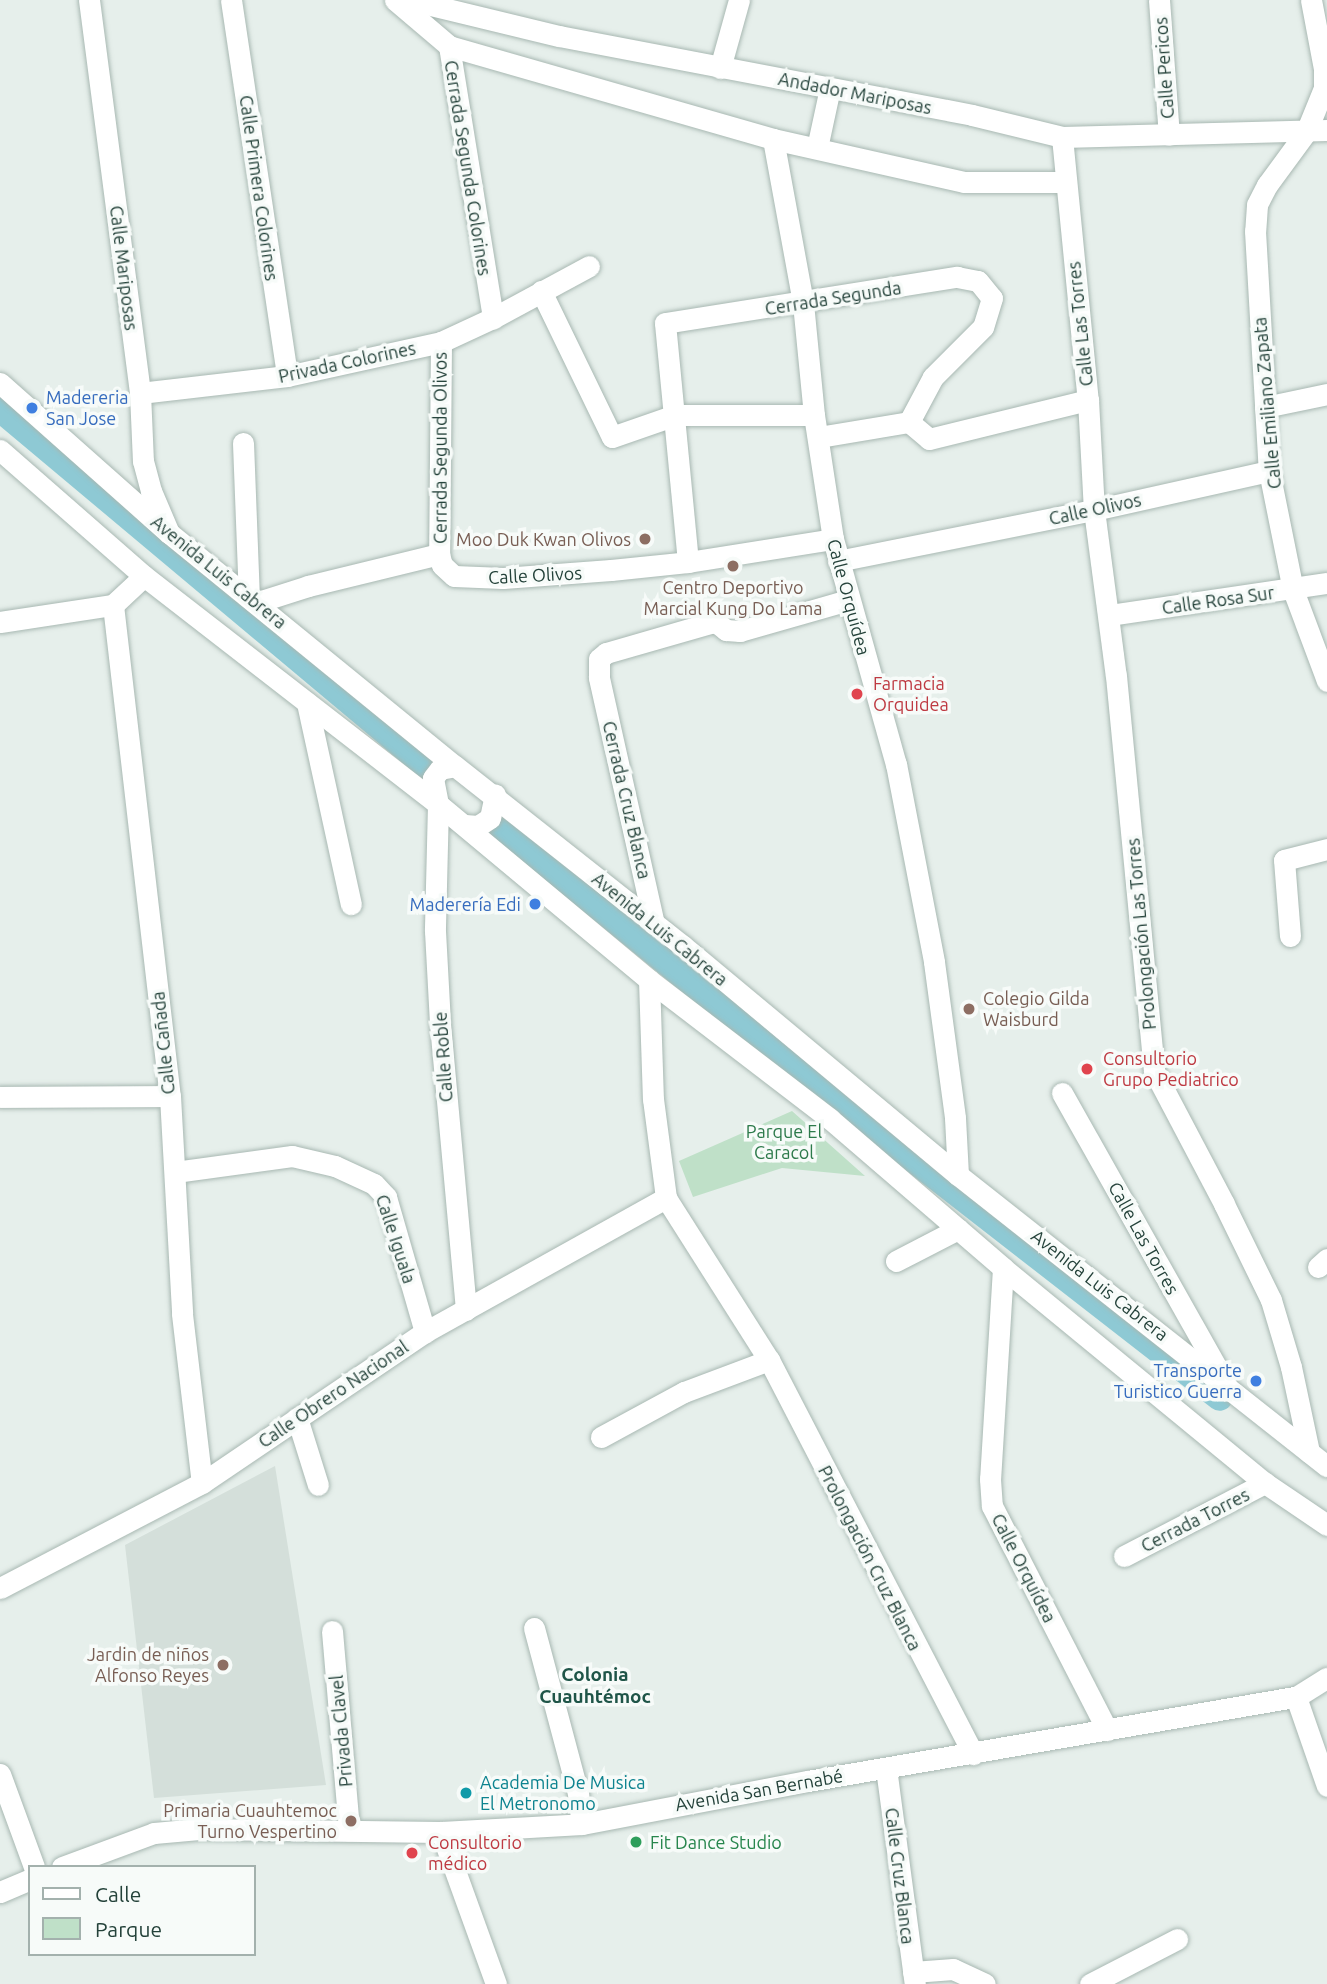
<!DOCTYPE html>
<meta charset="utf-8">
<style>
body{margin:0}
#map{position:relative;width:1327px;height:1984px;overflow:hidden;background:#e6efeb;font-family:Ubuntu,sans-serif}
div>[style]{position:absolute}
[style*='--x']{left:calc(var(--x)*1px);top:calc(var(--y)*1px);width:calc(var(--w)*1px);rotate:calc(var(--a)*1deg)}
.built>*{inset:0;background:#d4dfda}
.green>*{inset:0;background:#bfe0c8}
.canal>*{height:26px;margin:-13px;padding:0 13px;transform-origin:13px;border-radius:13px;background:#8ec9d4}
.roads{filter:drop-shadow(0 0 2px #a8b8b2) drop-shadow(0 0 2px #a8b8b2)}
.minor>*{height:21px;margin:-10.5px;padding:0 10.5px;transform-origin:10.5px;border-radius:10.5px;background:#fff}
.tertiary>*{height:21px;margin:-10.5px;padding:0 10.5px;transform-origin:10.5px;border-radius:10.5px;background:#fff}
.secondary>*{height:21px;margin:-10.5px;padding:0 10.5px;transform-origin:10.5px;border-radius:10.5px;background:#fff}
.dots>*{width:19px;height:19px;translate:-50% -50%;box-sizing:border-box;border:4px solid #f7fbf9;border-radius:50%}
span{translate:-50% -50%;white-space:nowrap;text-align:center;line-height:1.15;-webkit-text-stroke:7px #f7fbf9;paint-order:stroke}
.street-label{font-size:18px;color:#24423a}
.shop-label{font-size:18px;color:#366cbe}
.left{translate:0 -50%;text-align:left}
.right{translate:-100% -50%;text-align:right}
.education-label{font-size:18px;color:#785e54}
.health-label{font-size:18px;color:#be3a42}
.park-label{font-size:18px;color:#2d7a4b}
.culture-label{font-size:18px;color:#0d838f}
.leisure-label{font-size:18px;color:#27864d}
.neighbourhood-label{font-size:19px;color:#1f5548;font-weight:700}
.legend{position:absolute;left:28px;top:1865px;width:228px;height:91px;box-sizing:border-box;background:#f7fbf9;border:2px solid #a3b1ad;margin:0;padding:9px 12px;list-style:none;font-size:21px;color:#24423a}
.legend li{display:flex;align-items:center;gap:14px;height:35px}
.legend b{width:35px;border:2px solid #a3b1ad}
</style>
<div id="map">
<div class="built">
<i style="clip-path:polygon(275px 1466px,326px 1785px,154px 1798px,125px 1545px)"></i>
</div>
<div class="green">
<i style="clip-path:polygon(792px 1111px,865px 1176px,782px 1168px,693px 1197px,679px 1161px)"></i>
</div>
<div class="canal">
<i style="--x:0;--y:409;--w:556;--a:39.96"></i>
<i style="--x:497;--y:824;--w:389;--a:39.3"></i>
<i style="--x:798;--y:1070;--w:534;--a:37.86"></i>
</div>
<div class="roads">
<div class="minor">
<i style="--x:89;--y:0;--w:396;--a:82.6"></i>
<i style="--x:140;--y:393;--w:68;--a:87.5"></i>
<i style="--x:143;--y:461;--w:31;--a:75"></i>
<i style="--x:151;--y:491;--w:46;--a:66.8"></i>
<i style="--x:231;--y:0;--w:380;--a:81.5"></i>
<i style="--x:395;--y:0;--w:71;--a:40.4"></i>
<i style="--x:449;--y:46;--w:276;--a:80.8"></i>
<i style="--x:410;--y:0;--w:153;--a:13.6"></i>
<i style="--x:559;--y:36;--w:420;--a:10.8"></i>
<i style="--x:972;--y:115;--w:93;--a:13.7"></i>
<i style="--x:1062;--y:137;--w:265;--a:-1.5"></i>
<i style="--x:1159;--y:0;--w:135;--a:85.8"></i>
<i style="--x:1311;--y:0;--w:70;--a:79.3"></i>
<i style="--x:1324;--y:69;--w:19;--a:90"></i>
<i style="--x:1324;--y:88;--w:48;--a:112.2"></i>
<i style="--x:1306;--y:132;--w:66;--a:126.3"></i>
<i style="--x:1267;--y:185;--w:22;--a:117"></i>
<i style="--x:1257;--y:205;--w:26;--a:94"></i>
<i style="--x:1255;--y:231;--w:240;--a:86.7"></i>
<i style="--x:1269;--y:471;--w:121;--a:78.6"></i>
<i style="--x:1293;--y:590;--w:97;--a:69.5"></i>
<i style="--x:449;--y:46;--w:337;--a:16"></i>
<i style="--x:773;--y:139;--w:196;--a:12.7"></i>
<i style="--x:964;--y:182;--w:102;--a:0"></i>
<i style="--x:720;--y:68;--w:71;--a:-74.4"></i>
<i style="--x:1062;--y:137;--w:264;--a:84.4"></i>
<i style="--x:1088;--y:400;--w:110;--a:86.9"></i>
<i style="--x:1094;--y:510;--w:167;--a:82.5"></i>
<i style="--x:1116;--y:676;--w:397;--a:84.5"></i>
<i style="--x:1154;--y:1071;--w:150;--a:62.2"></i>
<i style="--x:1224;--y:1204;--w:107;--a:63.9"></i>
<i style="--x:1271;--y:1300;--w:70;--a:73.4"></i>
<i style="--x:1291;--y:1367;--w:87;--a:78"></i>
<i style="--x:773;--y:139;--w:167;--a:79.6"></i>
<i style="--x:803;--y:303;--w:113;--a:84.4"></i>
<i style="--x:814;--y:415;--w:125;--a:81.3"></i>
<i style="--x:833;--y:539;--w:234;--a:74.4"></i>
<i style="--x:896;--y:764;--w:202;--a:79.1"></i>
<i style="--x:934;--y:962;--w:157;--a:82.3"></i>
<i style="--x:955;--y:1118;--w:57;--a:87"></i>
<i style="--x:817;--y:148;--w:61;--a:-77.8"></i>
<i style="--x:541;--y:291;--w:162;--a:64.1"></i>
<i style="--x:612;--y:437;--w:67;--a:-19.2"></i>
<i style="--x:675;--y:415;--w:139;--a:0"></i>
<i style="--x:441;--y:342;--w:212;--a:90.5"></i>
<i style="--x:439;--y:554;--w:11;--a:75"></i>
<i style="--x:442;--y:565;--w:16;--a:43"></i>
<i style="--x:454;--y:576;--w:49;--a:2.3"></i>
<i style="--x:503;--y:578;--w:108;--a:-4.2"></i>
<i style="--x:611;--y:570;--w:77;--a:-5.9"></i>
<i style="--x:688;--y:562;--w:147;--a:-9"></i>
<i style="--x:140;--y:393;--w:148;--a:-6.6"></i>
<i style="--x:287;--y:376;--w:158;--a:-12.4"></i>
<i style="--x:441;--y:342;--w:57;--a:-24.8"></i>
<i style="--x:493;--y:318;--w:109;--a:-28.4"></i>
<i style="--x:1265;--y:407;--w:63;--a:-11.8"></i>
<i style="--x:909;--y:422;--w:26;--a:40"></i>
<i style="--x:929;--y:439;--w:164;--a:-13.8"></i>
<i style="--x:243;--y:443;--w:155;--a:87.8"></i>
<i style="--x:838;--y:561;--w:261;--a:-11.3"></i>
<i style="--x:1094;--y:510;--w:179;--a:-12.6"></i>
<i style="--x:688;--y:562;--w:240;--a:-95.5"></i>
<i style="--x:665;--y:323;--w:296;--a:-9"></i>
<i style="--x:957;--y:277;--w:21;--a:11"></i>
<i style="--x:978;--y:281;--w:22;--a:51"></i>
<i style="--x:992;--y:298;--w:30;--a:107"></i>
<i style="--x:983;--y:327;--w:71;--a:135"></i>
<i style="--x:933;--y:377;--w:51;--a:118.1"></i>
<i style="--x:909;--y:422;--w:92;--a:170.6"></i>
<i style="--x:255;--y:603;--w:56;--a:-17.8"></i>
<i style="--x:308;--y:586;--w:135;--a:-13.7"></i>
<i style="--x:113;--y:605;--w:494;--a:83.4"></i>
<i style="--x:170;--y:1096;--w:218;--a:86.8"></i>
<i style="--x:182;--y:1314;--w:170;--a:83.3"></i>
<i style="--x:1109;--y:615;--w:220;--a:-8.4"></i>
<i style="--x:0;--y:622;--w:114;--a:-8.6"></i>
<i style="--x:113;--y:605;--w:42;--a:-43.1"></i>
<i style="--x:307;--y:703;--w:206;--a:77.7"></i>
<i style="--x:438;--y:804;--w:127;--a:91.4"></i>
<i style="--x:435;--y:931;--w:93;--a:86.9"></i>
<i style="--x:440;--y:1024;--w:287;--a:84.8"></i>
<i style="--x:654;--y:924;--w:253;--a:-102.6"></i>
<i style="--x:599;--y:677;--w:18;--a:-90"></i>
<i style="--x:599;--y:659;--w:9;--a:-41"></i>
<i style="--x:606;--y:653;--w:108;--a:-16.1"></i>
<i style="--x:710;--y:623;--w:6;--a:-9"></i>
<i style="--x:716;--y:622;--w:13;--a:39"></i>
<i style="--x:726;--y:630;--w:14;--a:4"></i>
<i style="--x:740;--y:631;--w:112;--a:-16"></i>
<i style="--x:1290;--y:936;--w:76;--a:-94.5"></i>
<i style="--x:1284;--y:860;--w:44;--a:-14.3"></i>
<i style="--x:649;--y:980;--w:119;--a:88.1"></i>
<i style="--x:653;--y:1099;--w:100;--a:82.5"></i>
<i style="--x:666;--y:1198;--w:192;--a:57.6"></i>
<i style="--x:769;--y:1360;--w:444;--a:62.6"></i>
<i style="--x:1062;--y:1093;--w:334;--a:60.6"></i>
<i style="--x:0;--y:1097;--w:170;--a:-0.3"></i>
<i style="--x:175;--y:1172;--w:118;--a:-7.8"></i>
<i style="--x:292;--y:1156;--w:44;--a:13.1"></i>
<i style="--x:335;--y:1166;--w:43;--a:24.8"></i>
<i style="--x:374;--y:1184;--w:18;--a:47"></i>
<i style="--x:386;--y:1197;--w:141;--a:73.9"></i>
<i style="--x:896;--y:1261;--w:70;--a:-27.3"></i>
<i style="--x:1318;--y:1267;--w:12;--a:-42"></i>
<i style="--x:1003;--y:1268;--w:211;--a:93.5"></i>
<i style="--x:990;--y:1479;--w:27;--a:86"></i>
<i style="--x:992;--y:1506;--w:252;--a:62.8"></i>
<i style="--x:297;--y:1418;--w:70;--a:72.6"></i>
<i style="--x:601;--y:1437;--w:94;--a:-28.5"></i>
<i style="--x:684;--y:1392;--w:91;--a:-20.6"></i>
<i style="--x:1124;--y:1556;--w:159;--a:-27.4"></i>
<i style="--x:0;--y:1588;--w:228;--a:-27.5"></i>
<i style="--x:202;--y:1483;--w:269;--a:-34.1"></i>
<i style="--x:425;--y:1332;--w:276;--a:-29.1"></i>
<i style="--x:534;--y:1628;--w:171;--a:75.1"></i>
<i style="--x:578;--y:1793;--w:31;--a:83"></i>
<i style="--x:332;--y:1631;--w:200;--a:85.1"></i>
<i style="--x:1296;--y:1697;--w:94;--a:70.8"></i>
<i style="--x:886;--y:1768;--w:218;--a:82.4"></i>
<i style="--x:0;--y:1774;--w:99;--a:69.9"></i>
<i style="--x:441;--y:1832;--w:162;--a:70.1"></i>
<i style="--x:913;--y:1972;--w:40;--a:-4.3"></i>
<i style="--x:953;--y:1969;--w:35;--a:25"></i>
<i style="--x:1090;--y:1984;--w:98;--a:-27.3"></i>
</div>
<div class="tertiary">
<i style="--x:0;--y:383;--w:226;--a:41.6"></i>
<i style="--x:169;--y:533;--w:369;--a:39.2"></i>
<i style="--x:455;--y:766;--w:290;--a:38.3"></i>
<i style="--x:683;--y:946;--w:358;--a:39.8"></i>
<i style="--x:958;--y:1175;--w:470;--a:38.3"></i>
<i style="--x:0;--y:450;--w:191;--a:41.2"></i>
<i style="--x:144;--y:576;--w:372;--a:37.8"></i>
<i style="--x:438;--y:804;--w:275;--a:39.8"></i>
<i style="--x:649;--y:980;--w:228;--a:37.5"></i>
<i style="--x:830;--y:1119;--w:228;--a:40.7"></i>
<i style="--x:1003;--y:1268;--w:339;--a:39.4"></i>
<i style="--x:1265;--y:1483;--w:75;--a:34.1"></i>
<i style="--x:438;--y:804;--w:26;--a:-101"></i>
<i style="--x:433;--y:778;--w:11;--a:-52"></i>
<i style="--x:440;--y:769;--w:15;--a:-11"></i>
<i style="--x:465;--y:825;--w:13;--a:4"></i>
<i style="--x:478;--y:826;--w:14;--a:-34"></i>
<i style="--x:490;--y:818;--w:24;--a:-78"></i>
</div>
<div class="secondary">
<i style="--x:62;--y:1867;--w:98;--a:-20.3"></i>
<i style="--x:154;--y:1833;--w:45;--a:-5.1"></i>
<i style="--x:199;--y:1829;--w:242;--a:0.7"></i>
<i style="--x:441;--y:1832;--w:141;--a:-3.2"></i>
<i style="--x:582;--y:1824;--w:230;--a:-10.8"></i>
<i style="--x:808;--y:1781;--w:495;--a:-9.8"></i>
<i style="--x:1296;--y:1697;--w:36;--a:-32"></i>
<i style="--x:0;--y:1892;--w:33;--a:-23"></i>
</div>
</div>
<div class="dots">
<i style="left:32px;top:408px;background:#3f7fe0"></i>
<i style="left:645px;top:539px;background:#8d6e63"></i>
<i style="left:733px;top:566px;background:#8d6e63"></i>
<i style="left:857px;top:694px;background:#e0444e"></i>
<i style="left:535px;top:904px;background:#3f7fe0"></i>
<i style="left:969px;top:1009px;background:#8d6e63"></i>
<i style="left:1087px;top:1069px;background:#e0444e"></i>
<i style="left:1256px;top:1381px;background:#3f7fe0"></i>
<i style="left:223px;top:1665px;background:#8d6e63"></i>
<i style="left:466px;top:1793px;background:#0f9aa8"></i>
<i style="left:351px;top:1821px;background:#8d6e63"></i>
<i style="left:636px;top:1842px;background:#2e9e5b"></i>
<i style="left:412px;top:1853px;background:#e0444e"></i>
</div>
<div class="street-label">
<span style="left:1164px;top:68px;rotate:-94deg">Calle Pericos</span>
<span style="left:855px;top:93px;rotate:11deg">Andador Mariposas</span>
<span style="left:468px;top:168px;rotate:81deg">Cerrada Segunda Colorines</span>
<span style="left:259px;top:188px;rotate:82deg">Calle Primera Colorines</span>
<span style="left:124px;top:268px;rotate:83deg">Calle Mariposas</span>
<span style="left:833px;top:298px;rotate:-9deg">Cerrada Segunda</span>
<span style="left:1080px;top:324px;rotate:-96deg">Calle Las Torres</span>
<span style="left:347px;top:362px;rotate:-12deg">Privada Colorines</span>
<span style="left:1267px;top:403px;rotate:-95deg">Calle Emiliano Zapata</span>
<span style="left:440px;top:448px;rotate:-90deg">Cerrada Segunda Olivos</span>
<span style="left:1095px;top:509px;rotate:-12deg">Calle Olivos</span>
<span style="left:219px;top:572px;rotate:39deg">Avenida Luis Cabrera</span>
<span style="left:535px;top:575px;rotate:-3deg">Calle Olivos</span>
<span style="left:849px;top:597px;rotate:75deg">Calle Orquídea</span>
<span style="left:1218px;top:600px;rotate:-8deg">Calle Rosa Sur</span>
<span style="left:627px;top:800px;rotate:77deg">Cerrada Cruz Blanca</span>
<span style="left:660px;top:929px;rotate:39deg">Avenida Luis Cabrera</span>
<span style="left:1141px;top:934px;rotate:-95deg">Prolongación Las Torres</span>
<span style="left:163px;top:1043px;rotate:-96deg">Calle Cañada</span>
<span style="left:443px;top:1057px;rotate:-94deg">Calle Roble</span>
<span style="left:1144px;top:1238px;rotate:61deg">Calle Las Torres</span>
<span style="left:396px;top:1239px;rotate:72deg">Calle Iguala</span>
<span style="left:1100px;top:1285px;rotate:38deg">Avenida Luis Cabrera</span>
<span style="left:333px;top:1394px;rotate:-34deg">Calle Obrero Nacional</span>
<span style="left:1195px;top:1520px;rotate:-27deg">Cerrada Torres</span>
<span style="left:870px;top:1558px;rotate:63deg">Prolongación Cruz Blanca</span>
<span style="left:1024px;top:1568px;rotate:63deg">Calle Orquídea</span>
<span style="left:341px;top:1731px;rotate:-95deg">Privada Clavel</span>
<span style="left:759px;top:1790px;rotate:-10deg">Avenida San Bernabé</span>
<span style="left:900px;top:1876px;rotate:83deg">Calle Cruz Blanca</span>
</div>
<div class="shop-label">
<span class="left" style="left:46px;top:408px">Madereria<br>San Jose</span>
<span class="right" style="left:521px;top:904px">Maderería Edi</span>
<span class="right" style="left:1242px;top:1381px">Transporte<br>Turistico Guerra</span>
</div>
<div class="education-label">
<span class="right" style="left:631px;top:539px">Moo Duk Kwan Olivos</span>
<span style="left:733px;top:598px">Centro Deportivo<br>Marcial Kung Do Lama</span>
<span class="left" style="left:983px;top:1009px">Colegio Gilda<br>Waisburd</span>
<span class="right" style="left:209px;top:1665px">Jardin de niños<br>Alfonso Reyes</span>
<span class="right" style="left:337px;top:1821px">Primaria Cuauhtemoc<br>Turno Vespertino</span>
</div>
<div class="health-label">
<span class="left" style="left:873px;top:694px">Farmacia<br>Orquidea</span>
<span class="left" style="left:1103px;top:1069px">Consultorio<br>Grupo Pediatrico</span>
<span class="left" style="left:428px;top:1853px">Consultorio<br>médico</span>
</div>
<div class="park-label">
<span style="left:784px;top:1142px">Parque El<br>Caracol</span>
</div>
<div class="culture-label">
<span class="left" style="left:480px;top:1793px">Academia De Musica<br>El Metronomo</span>
</div>
<div class="leisure-label">
<span class="left" style="left:650px;top:1842px">Fit Dance Studio</span>
</div>
<div class="neighbourhood-label">
<span style="left:595px;top:1686px">Colonia<br>Cuauhtémoc</span>
</div>
<ul class="legend">
<li><b style="height:9px;background:#fff"></b>Calle</li>
<li><b style="height:19px;background:#bfe0c8"></b>Parque</li>
</ul>
</div>
